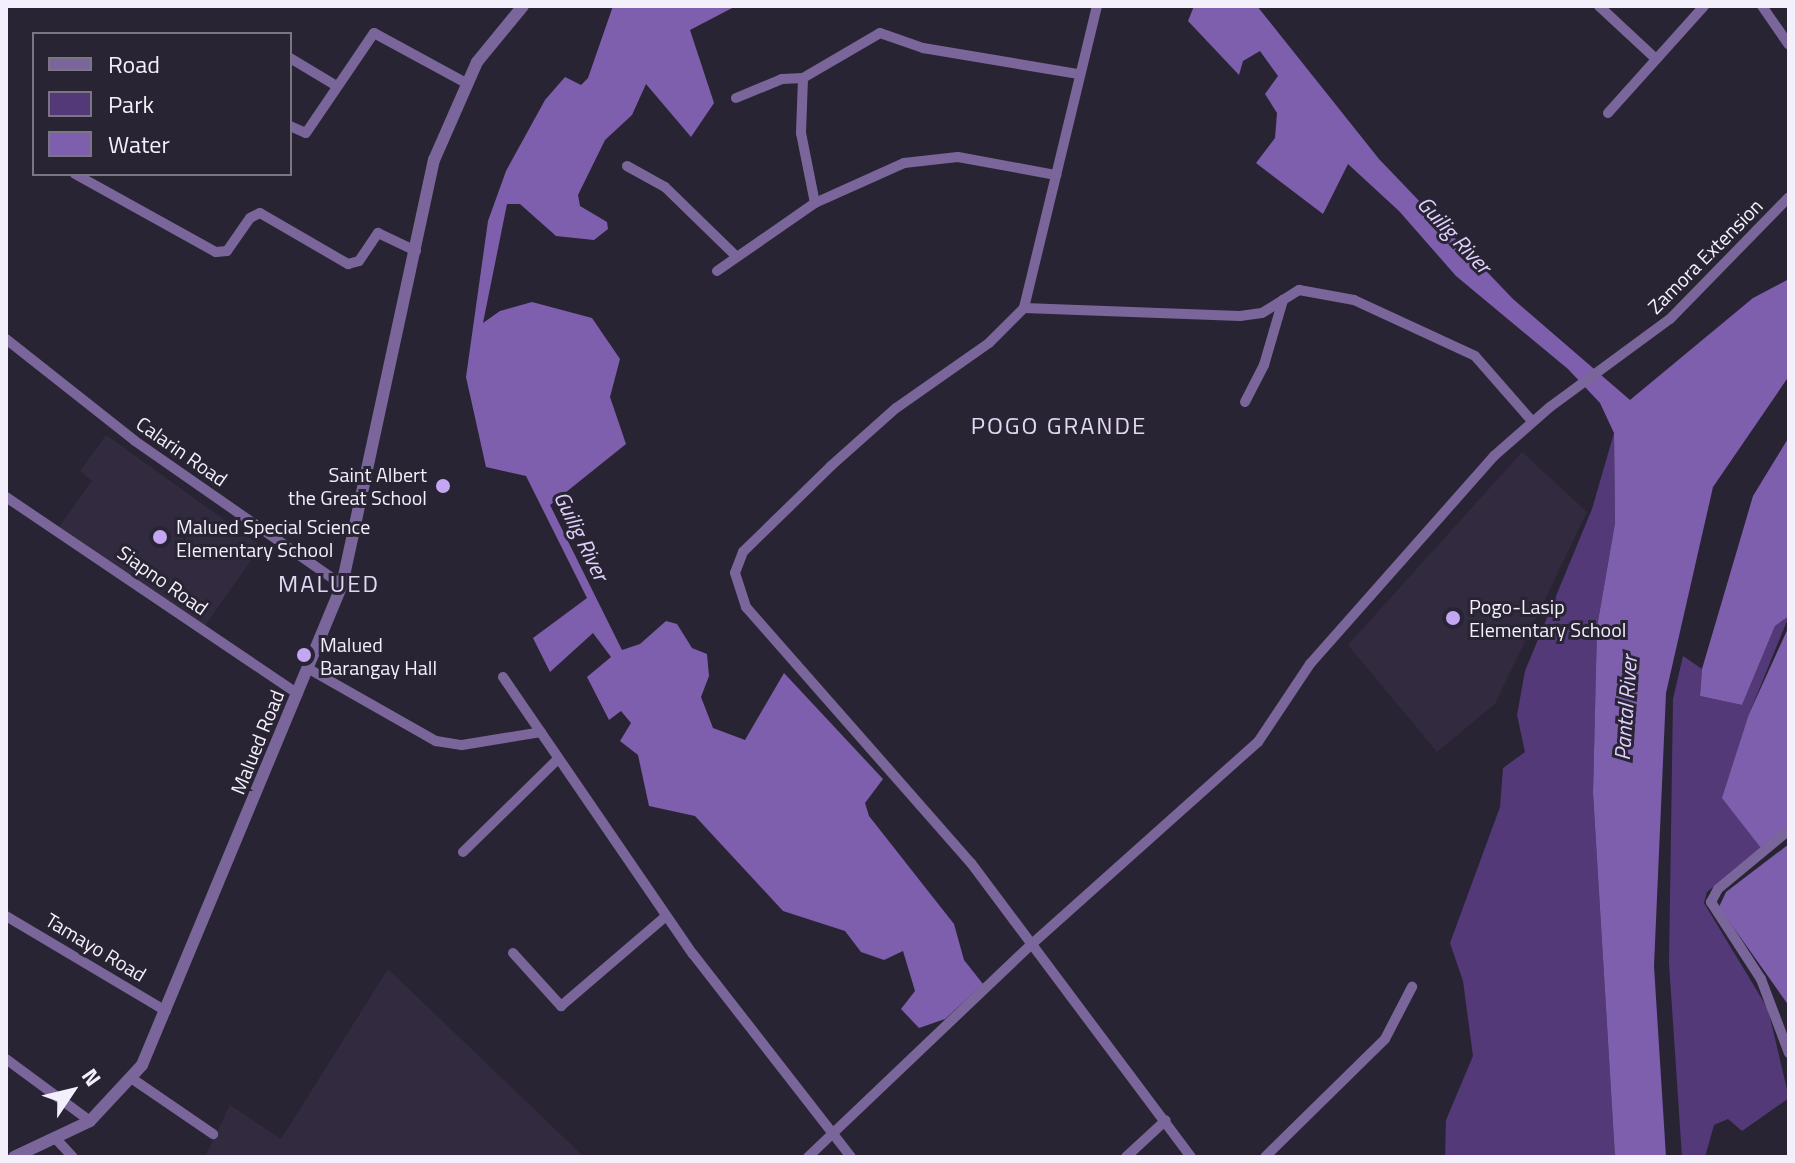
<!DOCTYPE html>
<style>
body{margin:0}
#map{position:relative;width:1795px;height:1163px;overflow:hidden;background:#292433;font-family:"Titillium Web",sans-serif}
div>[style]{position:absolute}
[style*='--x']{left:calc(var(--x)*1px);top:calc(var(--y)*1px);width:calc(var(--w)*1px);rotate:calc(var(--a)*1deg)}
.built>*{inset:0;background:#322a3f}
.green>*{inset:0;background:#533977}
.water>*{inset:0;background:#7e5fad}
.minor>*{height:10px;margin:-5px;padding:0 5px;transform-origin:5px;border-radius:5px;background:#7a669a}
.tertiary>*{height:12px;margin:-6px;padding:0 6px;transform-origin:6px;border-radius:6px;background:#7a669a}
.dots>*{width:22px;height:22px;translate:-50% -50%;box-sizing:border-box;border:4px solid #292433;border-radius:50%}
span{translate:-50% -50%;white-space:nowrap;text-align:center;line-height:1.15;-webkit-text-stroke:6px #292433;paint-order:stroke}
.street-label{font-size:20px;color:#f4f0fb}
.poi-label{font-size:20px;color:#f4f0fb}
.right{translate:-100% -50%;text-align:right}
.left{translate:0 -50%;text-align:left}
.water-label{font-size:22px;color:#e0d1fc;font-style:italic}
.quarter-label{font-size:24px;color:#e1d8f4;letter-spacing:2px}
.frame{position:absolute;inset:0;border:8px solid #f4f0fb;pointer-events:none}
.legend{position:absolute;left:32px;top:32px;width:260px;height:144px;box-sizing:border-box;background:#292433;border:2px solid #7a7683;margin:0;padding:10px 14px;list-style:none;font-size:24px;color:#f4f0fb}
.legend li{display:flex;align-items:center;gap:16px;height:40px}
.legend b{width:40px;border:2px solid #7a7683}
.north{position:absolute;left:32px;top:1051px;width:80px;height:80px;-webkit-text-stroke:6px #292433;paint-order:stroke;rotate:55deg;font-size:22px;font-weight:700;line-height:32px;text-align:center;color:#f4f0fb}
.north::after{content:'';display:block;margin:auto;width:28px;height:36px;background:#f4f0fb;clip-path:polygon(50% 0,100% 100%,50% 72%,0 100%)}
</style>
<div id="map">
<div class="built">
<i style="clip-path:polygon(106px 435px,261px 546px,202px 630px,59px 527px,92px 481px,80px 471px)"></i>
<i style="clip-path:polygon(1522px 452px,1587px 512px,1495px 704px,1437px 752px,1348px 645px)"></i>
<i style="clip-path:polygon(388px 969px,584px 1157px,205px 1157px,230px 1105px,281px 1139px)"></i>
</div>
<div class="green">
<i style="clip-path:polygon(1614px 433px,1615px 523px,1597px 627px,1593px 793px,1615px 1157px,1445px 1157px,1446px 1120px,1473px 1056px,1463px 981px,1450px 943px,1500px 807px,1503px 768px,1525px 752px,1517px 715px,1525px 671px,1592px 509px)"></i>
<i style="clip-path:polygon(1789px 616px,1749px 714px,1761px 848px,1707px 892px,1704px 903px,1768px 1009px,1789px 1098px,1742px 1131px,1728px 1119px,1714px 1125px,1705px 1157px,1682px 1157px,1669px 963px,1673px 699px,1683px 656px,1702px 669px,1700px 696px,1742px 705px,1775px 626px)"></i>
</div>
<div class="water">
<i style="clip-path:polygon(613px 6px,736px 6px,690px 30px,714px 103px,691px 137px,646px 84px,632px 115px,605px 140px,578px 195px,580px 206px,607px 222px,608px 229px,594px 240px,556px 236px,520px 204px,507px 204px,483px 323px,500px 311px,532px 302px,592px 318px,620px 359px,610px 397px,626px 444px,550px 505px,622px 650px,640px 644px,666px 621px,677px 624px,692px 648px,707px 654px,709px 676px,701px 697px,713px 728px,745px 740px,784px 673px,883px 779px,865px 803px,869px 816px,954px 924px,964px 960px,983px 984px,945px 1019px,919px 1028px,901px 1009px,915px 991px,903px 951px,884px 960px,861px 952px,845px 931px,783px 911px,695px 816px,649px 806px,638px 755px,620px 741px,631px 723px,621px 711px,609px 720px,587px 677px,611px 657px,593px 633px,550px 672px,533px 638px,587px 598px,526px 476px,486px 467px,466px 377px,488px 221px,506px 171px,545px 100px,565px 77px,581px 85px,588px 78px)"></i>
<i style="clip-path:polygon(1194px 6px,1257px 6px,1379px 159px,1513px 299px,1630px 400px,1753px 298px,1789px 279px,1789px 376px,1713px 487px,1666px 693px,1654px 966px,1666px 1157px,1615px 1157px,1593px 793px,1597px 627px,1615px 523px,1614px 433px,1600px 403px,1568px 369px,1456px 276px,1399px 211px,1348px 164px,1323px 214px,1256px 163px,1275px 138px,1277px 113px,1265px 94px,1278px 76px,1260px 51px,1243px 61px,1239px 75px,1188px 21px)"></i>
<i style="clip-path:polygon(1789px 437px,1789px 616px,1775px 626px,1742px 705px,1700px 696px,1702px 669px,1753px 496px)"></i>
<i style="clip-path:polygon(1789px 626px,1789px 824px,1761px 848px,1722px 798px,1749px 714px)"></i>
<i style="clip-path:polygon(1789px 844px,1789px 1006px,1719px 907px,1726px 892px)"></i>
</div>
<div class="minor">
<i style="--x:1097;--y:6;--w:311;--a:103.6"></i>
<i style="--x:1024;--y:308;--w:49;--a:135"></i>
<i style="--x:989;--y:343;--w:113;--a:145"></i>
<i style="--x:896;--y:408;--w:87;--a:138.3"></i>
<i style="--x:831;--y:466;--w:123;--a:135.7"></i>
<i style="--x:743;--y:552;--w:22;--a:111"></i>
<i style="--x:735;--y:573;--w:36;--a:72"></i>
<i style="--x:746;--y:607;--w:341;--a:48.7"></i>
<i style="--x:971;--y:863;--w:367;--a:53.2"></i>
<i style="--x:1599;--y:6;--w:78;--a:42.9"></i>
<i style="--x:1762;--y:6;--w:47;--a:55.3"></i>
<i style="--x:290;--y:58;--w:52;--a:31"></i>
<i style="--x:803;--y:78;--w:55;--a:92.1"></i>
<i style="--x:801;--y:133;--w:71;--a:78.7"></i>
<i style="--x:736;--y:98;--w:50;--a:-22.4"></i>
<i style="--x:782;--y:79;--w:21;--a:-3"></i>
<i style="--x:803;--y:78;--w:89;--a:-30.3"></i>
<i style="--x:880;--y:33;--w:46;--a:19.2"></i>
<i style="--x:923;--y:48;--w:158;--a:9.5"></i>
<i style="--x:1608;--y:113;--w:144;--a:-48.1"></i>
<i style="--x:290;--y:126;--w:17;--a:24"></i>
<i style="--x:306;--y:133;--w:121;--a:-55.8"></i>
<i style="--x:374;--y:33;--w:105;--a:28.5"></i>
<i style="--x:627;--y:166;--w:43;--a:28.9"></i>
<i style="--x:665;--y:187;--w:100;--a:44.2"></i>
<i style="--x:75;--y:174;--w:161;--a:29"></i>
<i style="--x:216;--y:252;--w:11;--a:-5"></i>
<i style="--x:227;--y:251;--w:40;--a:-55.1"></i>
<i style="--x:250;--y:218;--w:11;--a:-27"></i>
<i style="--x:260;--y:213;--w:102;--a:30.1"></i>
<i style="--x:348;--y:264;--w:11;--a:-15"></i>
<i style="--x:359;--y:261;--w:34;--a:-56"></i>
<i style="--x:378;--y:233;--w:42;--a:25.3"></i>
<i style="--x:717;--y:271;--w:119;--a:-34.8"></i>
<i style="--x:815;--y:203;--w:98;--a:-24.2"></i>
<i style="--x:904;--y:163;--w:54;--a:-6.3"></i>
<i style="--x:958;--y:157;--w:100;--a:10.4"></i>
<i style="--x:1024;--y:308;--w:216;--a:2.1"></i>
<i style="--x:1240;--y:316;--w:22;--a:-8"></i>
<i style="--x:1262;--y:313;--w:44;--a:-31.9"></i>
<i style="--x:1299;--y:290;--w:56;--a:10.3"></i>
<i style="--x:1354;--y:300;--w:133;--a:24.8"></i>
<i style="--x:1475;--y:356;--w:86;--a:48.8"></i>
<i style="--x:6;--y:339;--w:164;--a:38.3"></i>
<i style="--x:135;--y:441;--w:252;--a:34.8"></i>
<i style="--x:1245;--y:402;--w:42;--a:-62.8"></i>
<i style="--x:1264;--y:365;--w:68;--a:-73.7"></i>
<i style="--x:6;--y:497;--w:352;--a:34"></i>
<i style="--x:309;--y:669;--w:146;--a:29.6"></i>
<i style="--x:436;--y:741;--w:26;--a:9"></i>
<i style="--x:462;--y:745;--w:80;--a:-9.3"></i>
<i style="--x:503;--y:677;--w:336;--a:55.6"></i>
<i style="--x:693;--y:954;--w:257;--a:52.1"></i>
<i style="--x:1789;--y:830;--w:92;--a:140.3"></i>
<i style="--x:1718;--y:889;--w:15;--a:118"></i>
<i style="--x:1711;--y:902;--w:92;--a:57"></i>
<i style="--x:1761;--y:979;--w:79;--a:69.3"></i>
<i style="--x:463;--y:852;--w:133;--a:-44.4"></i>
<i style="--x:6;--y:916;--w:186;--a:30.7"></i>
<i style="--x:513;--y:953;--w:72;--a:47.8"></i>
<i style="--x:561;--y:1006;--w:138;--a:-40.6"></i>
<i style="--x:6;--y:1059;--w:104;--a:36.4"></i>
<i style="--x:134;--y:1080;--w:96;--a:34.4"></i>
<i style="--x:57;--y:1140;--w:23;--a:47"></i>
<i style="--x:808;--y:1157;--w:311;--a:-43.6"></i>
<i style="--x:1033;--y:943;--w:302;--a:-41.8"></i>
<i style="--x:1258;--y:742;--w:94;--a:-56.3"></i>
<i style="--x:1310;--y:664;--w:278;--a:-48.5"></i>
<i style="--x:1494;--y:456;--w:74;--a:-41.2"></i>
<i style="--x:1550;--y:407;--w:149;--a:-36.3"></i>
<i style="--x:1670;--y:319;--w:170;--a:-45.7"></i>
<i style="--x:1126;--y:1157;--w:54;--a:-42.8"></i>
<i style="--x:1265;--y:1157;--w:168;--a:-44.5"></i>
<i style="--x:1385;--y:1039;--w:59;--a:-62.6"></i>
</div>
<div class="tertiary">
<i style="--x:14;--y:1157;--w:84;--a:-25.3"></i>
<i style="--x:90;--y:1121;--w:76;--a:-47.1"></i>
<i style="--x:142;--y:1065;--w:520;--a:-67.38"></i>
<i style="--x:342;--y:585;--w:435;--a:-77.8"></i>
<i style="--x:434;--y:160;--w:107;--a:-66.3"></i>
<i style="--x:477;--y:62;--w:72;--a:-50.6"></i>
</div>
<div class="dots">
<i style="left:443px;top:486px;background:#c3a7f2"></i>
<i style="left:160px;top:537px;background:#c3a7f2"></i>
<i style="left:1453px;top:618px;background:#c3a7f2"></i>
<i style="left:304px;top:655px;background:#c3a7f2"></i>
</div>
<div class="street-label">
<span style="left:1705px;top:256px;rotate:-45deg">Zamora Extension</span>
<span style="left:182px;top:451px;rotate:35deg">Calarin Road</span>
<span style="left:163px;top:580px;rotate:35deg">Siapno Road</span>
<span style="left:257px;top:742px;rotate:-68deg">Malued Road</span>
<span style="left:96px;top:947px;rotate:31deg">Tamayo Road</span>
</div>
<div class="poi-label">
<span class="right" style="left:427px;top:486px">Saint Albert<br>the Great School</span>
<span class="left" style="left:176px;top:538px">Malued Special Science<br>Elementary School</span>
<span class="left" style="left:1469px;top:618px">Pogo-Lasip<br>Elementary School</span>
<span class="left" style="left:320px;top:656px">Malued<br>Barangay Hall</span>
</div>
<div class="water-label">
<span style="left:1454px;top:235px;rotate:47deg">Guilig River</span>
<span style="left:581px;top:536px;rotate:64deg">Guilig River</span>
<span style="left:1626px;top:708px;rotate:-86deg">Pantal River</span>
</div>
<div class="quarter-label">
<span style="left:1059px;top:426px">POGO GRANDE</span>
<span style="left:329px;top:584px">MALUED</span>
</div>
<div class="frame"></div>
<ul class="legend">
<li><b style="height:10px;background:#7a669a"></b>Road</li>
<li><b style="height:22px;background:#533977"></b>Park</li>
<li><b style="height:22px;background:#7e5fad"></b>Water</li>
</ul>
<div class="north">N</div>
</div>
